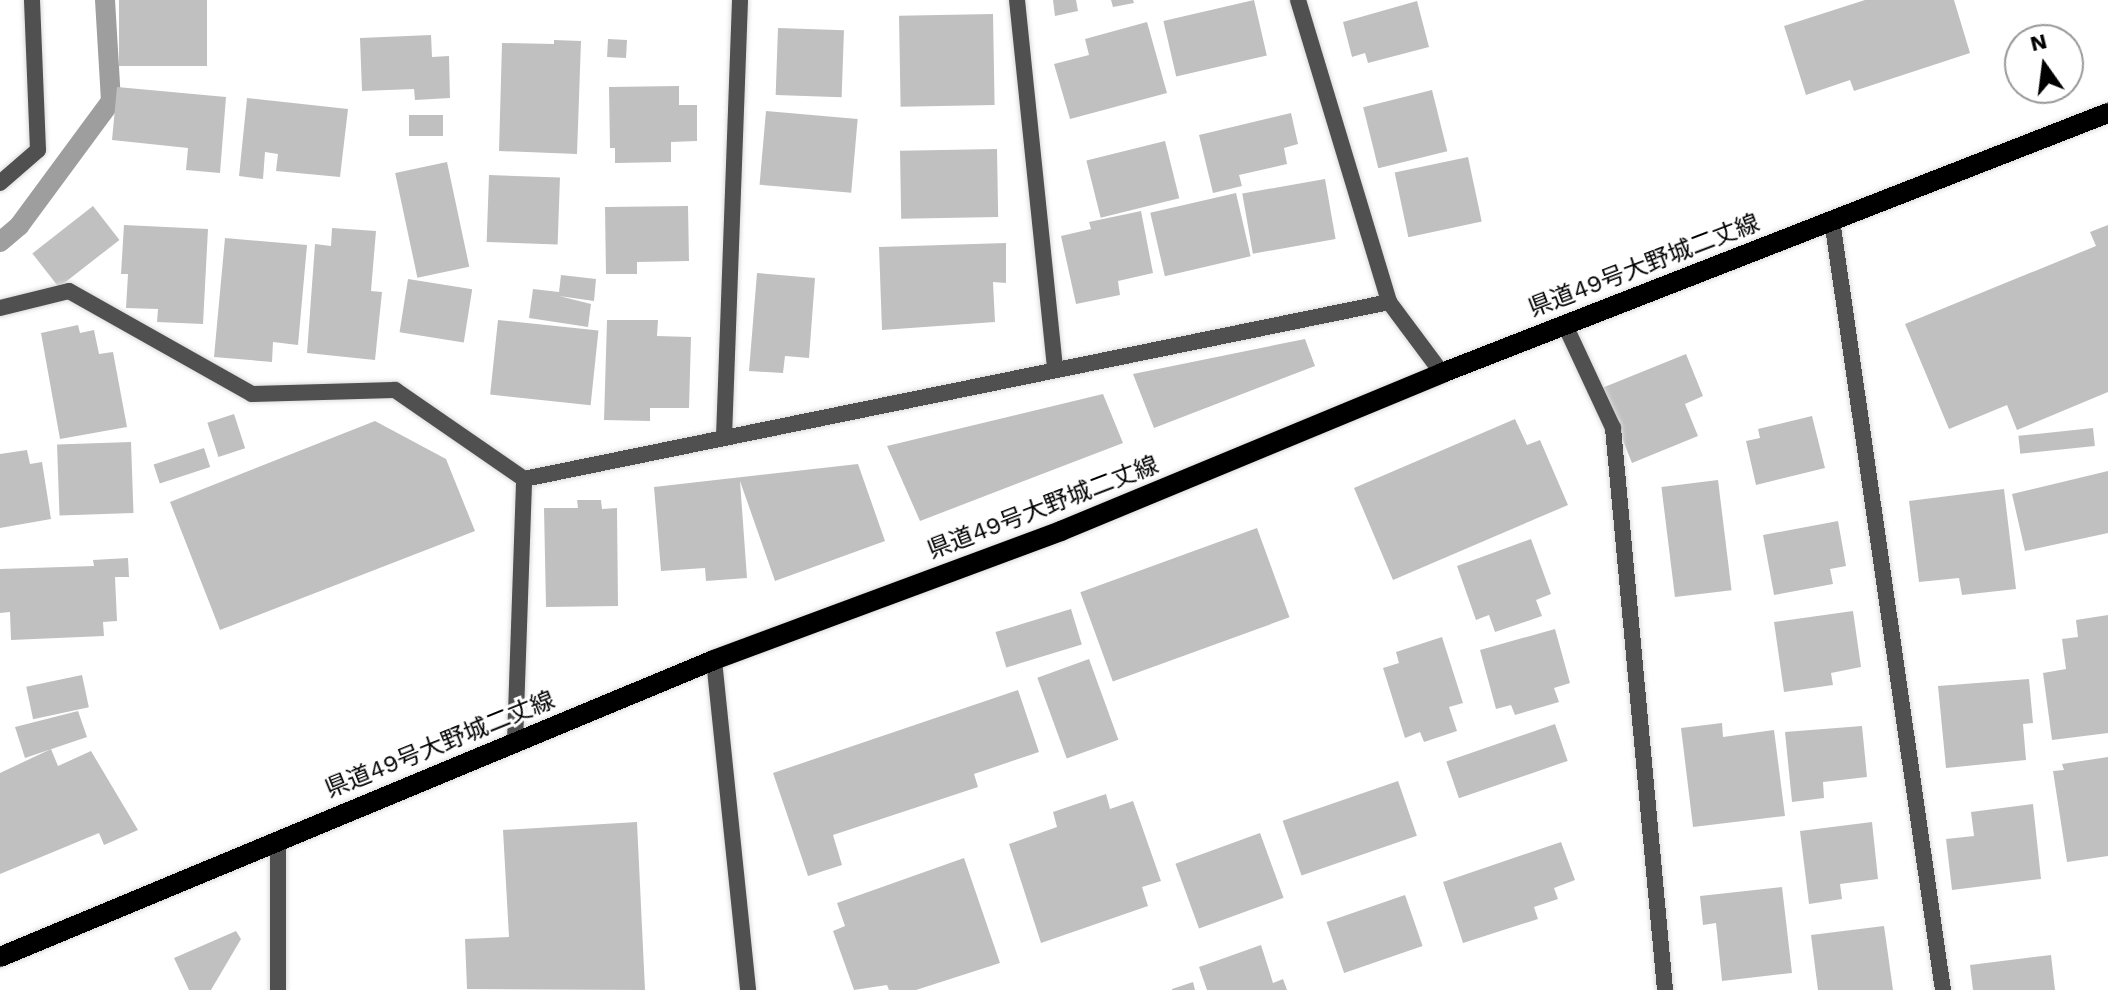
<!DOCTYPE html>
<meta charset="utf-8">
<style>
body{margin:0}
#map{position:relative;width:2108px;height:990px;overflow:hidden;background:#fff;font-family:"Work Sans","Noto Sans JP",sans-serif}
div>[style]{position:absolute}
[style*='--x']{left:calc(var(--x)*1px);top:calc(var(--y)*1px);width:calc(var(--w)*1px);rotate:calc(var(--a)*1deg)}
.stream>*{height:20px;margin:-10px;padding:0 10px;transform-origin:10px;border-radius:10px;background:#9e9e9e}
.building>*{inset:0;background:#c0c0c0;transform-origin:0 0}
.roads{filter:drop-shadow(0 0 2px #dbdbdb) drop-shadow(0 0 2px #dbdbdb)}
.lane>*{height:16px;margin:-8px;padding:0 8px;transform-origin:8px;border-radius:8px;background:#505050}
.street>*{height:16px;margin:-8px;padding:0 8px;transform-origin:8px;border-radius:8px;background:#505050}
.primary>*{height:20px;margin:-10px;padding:0 10px;transform-origin:10px;border-radius:10px;background:#000}
span{translate:-50% -50%;white-space:nowrap;text-align:center;line-height:1.15;-webkit-text-stroke:6px #fff;paint-order:stroke}
.street-label{font-size:24px;color:#000}
.north{position:absolute;left:2004px;top:24px;width:80px;height:80px;box-sizing:border-box;background:#fff;border:2px solid #999;border-radius:50%;rotate:346deg;font-size:22px;font-weight:700;line-height:32px;text-align:center;color:#000}
.north::after{content:'';display:block;margin:auto;width:28px;height:36px;background:#000;clip-path:polygon(50% 0,100% 100%,50% 72%,0 100%)}
</style>
<div id="map">
<div class="stream">
<i style="--x:0;--y:242;--w:25;--a:-40"></i>
<i style="--x:19;--y:226;--w:155;--a:-53.6"></i>
<i style="--x:111;--y:101;--w:101;--a:-93.4"></i>
</div>
<div class="building">
<i style="left:119px;top:0;width:88px;height:66px"></i>
<i style="clip-path:polygon(1053px 0,1076px 0,1078px 11px,1055px 16px)"></i>
<i style="clip-path:polygon(1111px 0,1133px 0,1134px 3px,1113px 7px)"></i>
<i style="left:1254px;top:0;width:57px;height:93px;rotate:77deg"></i>
<i style="clip-path:polygon(1865px 0,1954px 0,1970px 53px,1854px 91px,1850px 80px,1806px 95px,1784px 26px)"></i>
<i style="clip-path:polygon(1417px 1px,1429px 47px,1368px 63px,1365px 53px,1352px 57px,1343px 22px)"></i>
<i style="left:993px;top:14px;width:91px;height:94px;rotate:89deg"></i>
<i style="clip-path:polygon(1147px 22px,1167px 93px,1070px 119px,1054px 64px,1089px 55px,1085px 39px)"></i>
<i style="left:778px;top:28px;width:66px;height:67px;rotate:2deg"></i>
<i style="clip-path:polygon(431px 35px,432px 57px,449px 56px,450px 98px,415px 100px,414px 89px,362px 91px,360px 38px)"></i>
<i style="left:608px;top:39px;width:19px;height:18px;rotate:3deg"></i>
<i style="clip-path:polygon(554px 40px,581px 41px,577px 154px,499px 151px,502px 43px,554px 44px)"></i>
<i style="clip-path:polygon(679px 86px,679px 105px,697px 105px,697px 141px,671px 142px,671px 162px,615px 163px,615px 148px,610px 148px,609px 87px)"></i>
<i style="clip-path:polygon(117px 87px,226px 97px,220px 173px,186px 170px,188px 148px,112px 140px)"></i>
<i style="left:1432px;top:90px;width:63px;height:71px;rotate:76deg"></i>
<i style="clip-path:polygon(247px 98px,348px 109px,340px 177px,276px 171px,278px 154px,265px 152px,263px 179px,239px 176px)"></i>
<i style="left:766px;top:111px;width:92px;height:74px;rotate:5deg"></i>
<i style="clip-path:polygon(1291px 113px,1298px 144px,1284px 148px,1287px 164px,1239px 175px,1242px 186px,1213px 193px,1199px 135px)"></i>
<i style="left:409px;top:115px;width:34px;height:21px"></i>
<i style="left:1165px;top:141px;width:59px;height:81px;rotate:76deg"></i>
<i style="left:997px;top:149px;width:68px;height:97px;rotate:89deg"></i>
<i style="left:1468px;top:157px;width:66px;height:75px;rotate:78deg"></i>
<i style="left:447px;top:162px;width:107px;height:53px;rotate:78deg"></i>
<i style="left:489px;top:175px;width:71px;height:67px;rotate:2deg"></i>
<i style="left:1325px;top:179px;width:61px;height:84px;rotate:80deg"></i>
<i style="left:1236px;top:193px;width:65px;height:88px;rotate:77deg"></i>
<i style="left:93px;top:206px;width:43px;height:77px;rotate:52deg"></i>
<i style="clip-path:polygon(688px 206px,689px 261px,637px 262px,637px 274px,606px 274px,605px 207px)"></i>
<i style="clip-path:polygon(1141px 211px,1153px 273px,1118px 281px,1120px 295px,1076px 304px,1061px 236px,1091px 229px,1089px 222px)"></i>
<i style="clip-path:polygon(124px 225px,208px 229px,203px 324px,157px 322px,158px 309px,126px 308px,128px 274px,121px 274px)"></i>
<i style="clip-path:polygon(2108px 225px,2108px 392px,2017px 430px,2007px 405px,1949px 429px,1905px 324px,2096px 246px,2090px 232px)"></i>
<i style="clip-path:polygon(332px 228px,376px 231px,371px 291px,382px 292px,375px 360px,307px 353px,315px 244px,331px 246px)"></i>
<i style="clip-path:polygon(225px 238px,307px 245px,298px 345px,273px 342px,272px 362px,214px 357px)"></i>
<i style="clip-path:polygon(1006px 243px,1006px 283px,993px 282px,995px 322px,882px 330px,879px 247px)"></i>
<i style="clip-path:polygon(757px 273px,815px 278px,809px 358px,785px 356px,783px 373px,749px 371px)"></i>
<i style="clip-path:polygon(561px 275px,596px 279px,594px 301px,559px 296px,591px 304px,588px 327px,529px 318px,533px 289px,559px 292px)"></i>
<i style="left:408px;top:279px;width:65px;height:54px;rotate:9deg"></i>
<i style="left:498px;top:320px;width:101px;height:75px;rotate:6deg"></i>
<i style="clip-path:polygon(607px 320px,658px 320px,657px 336px,691px 337px,689px 408px,650px 408px,650px 421px,604px 420px)"></i>
<i style="clip-path:polygon(78px 325px,80px 333px,94px 330px,99px 354px,113px 352px,127px 427px,60px 439px,41px 333px)"></i>
<i style="clip-path:polygon(1305px 339px,1315px 366px,1154px 428px,1133px 374px)"></i>
<i style="clip-path:polygon(1686px 354px,1703px 396px,1685px 404px,1698px 436px,1632px 463px,1602px 388px)"></i>
<i style="clip-path:polygon(1103px 394px,1123px 443px,920px 521px,887px 446px)"></i>
<i style="left:234px;top:414px;width:36px;height:28px;rotate:72deg"></i>
<i style="clip-path:polygon(1812px 416px,1825px 468px,1756px 485px,1746px 441px,1760px 438px,1758px 429px)"></i>
<i style="clip-path:polygon(1515px 419px,1527px 445px,1540px 440px,1568px 505px,1393px 580px,1354px 488px)"></i>
<i style="clip-path:polygon(375px 421px,446px 459px,475px 531px,220px 630px,170px 502px)"></i>
<i style="left:2093px;top:428px;width:18px;height:75px;rotate:84deg"></i>
<i style="left:131px;top:442px;width:71px;height:74px;rotate:88deg"></i>
<i style="left:204px;top:448px;width:20px;height:53px;rotate:72deg"></i>
<i style="clip-path:polygon(27px 450px,30px 464px,42px 462px,51px 519px,0 528px,0 454px)"></i>
<i style="clip-path:polygon(858px 464px,885px 541px,775px 581px,740px 481px,747px 578px,706px 581px,705px 568px,661px 571px,654px 487px)"></i>
<i style="clip-path:polygon(2108px 471px,2108px 533px,2025px 551px,2012px 494px)"></i>
<i style="left:1718px;top:480px;width:111px;height:57px;rotate:83deg"></i>
<i style="clip-path:polygon(2004px 489px,2016px 589px,1962px 595px,1959px 578px,1919px 582px,1909px 501px)"></i>
<i style="clip-path:polygon(577px 500px,601px 500px,602px 509px,617px 508px,618px 606px,546px 607px,544px 508px,578px 508px)"></i>
<i style="clip-path:polygon(1838px 521px,1846px 566px,1830px 569px,1833px 584px,1774px 595px,1763px 535px)"></i>
<i style="left:1257px;top:528px;width:95px;height:188px;rotate:70deg"></i>
<i style="clip-path:polygon(1531px 539px,1551px 594px,1536px 600px,1542px 616px,1495px 632px,1489px 615px,1476px 620px,1457px 566px)"></i>
<i style="clip-path:polygon(128px 558px,129px 577px,115px 577px,117px 621px,103px 622px,104px 636px,11px 640px,10px 612px,0 613px,0 569px,94px 566px,93px 560px)"></i>
<i style="left:1071px;top:609px;width:37px;height:79px;rotate:73deg"></i>
<i style="clip-path:polygon(1853px 611px,1861px 667px,1831px 673px,1833px 685px,1784px 692px,1774px 622px)"></i>
<i style="clip-path:polygon(2108px 615px,2108px 733px,2052px 740px,2043px 673px,2066px 669px,2062px 639px,2078px 637px,2076px 620px)"></i>
<i style="clip-path:polygon(1555px 629px,1570px 683px,1554px 688px,1559px 702px,1515px 715px,1511px 705px,1496px 709px,1480px 650px)"></i>
<i style="clip-path:polygon(1442px 637px,1463px 703px,1449px 707px,1457px 731px,1424px 742px,1420px 732px,1405px 738px,1383px 668px,1399px 663px,1396px 652px)"></i>
<i style="left:1089px;top:659px;width:86px;height:55px;rotate:70deg"></i>
<i style="left:82px;top:675px;width:33px;height:57px;rotate:78deg"></i>
<i style="clip-path:polygon(2029px 679px,2033px 723px,2023px 724px,2026px 760px,1946px 768px,1938px 686px)"></i>
<i style="clip-path:polygon(1018px 690px,1039px 752px,974px 774px,978px 787px,833px 835px,842px 865px,808px 876px,773px 773px)"></i>
<i style="clip-path:polygon(78px 711px,87px 737px,25px 758px,15px 727px)"></i>
<i style="clip-path:polygon(1722px 723px,1723px 737px,1774px 730px,1785px 816px,1693px 827px,1681px 728px)"></i>
<i style="left:1555px;top:724px;width:39px;height:115px;rotate:71deg"></i>
<i style="clip-path:polygon(1862px 726px,1867px 777px,1823px 782px,1824px 798px,1792px 802px,1785px 732px)"></i>
<i style="clip-path:polygon(51px 749px,58px 766px,91px 751px,138px 830px,104px 845px,99px 833px,0 874px,0 773px)"></i>
<i style="clip-path:polygon(2108px 757px,2108px 856px,2067px 862px,2053px 771px,2064px 770px,2062px 764px)"></i>
<i style="left:1398px;top:781px;width:58px;height:122px;rotate:71deg"></i>
<i style="clip-path:polygon(1106px 794px,1110px 809px,1133px 801px,1161px 881px,1142px 887px,1148px 906px,1041px 943px,1009px 844px,1057px 827px,1053px 812px)"></i>
<i style="clip-path:polygon(2033px 804px,2041px 879px,1952px 890px,1946px 839px,1974px 836px,1971px 812px)"></i>
<i style="clip-path:polygon(637px 822px,645px 990px,467px 989px,465px 939px,509px 937px,503px 830px)"></i>
<i style="clip-path:polygon(1872px 822px,1878px 879px,1840px 884px,1842px 899px,1809px 904px,1800px 831px)"></i>
<i style="left:1260px;top:833px;width:69px;height:90px;rotate:70deg"></i>
<i style="clip-path:polygon(1561px 842px,1575px 880px,1554px 888px,1558px 899px,1534px 907px,1538px 919px,1463px 943px,1443px 882px)"></i>
<i style="clip-path:polygon(964px 858px,1000px 963px,916px 990px,889px 990px,887px 985px,854px 990px,833px 931px,845px 926px,837px 903px)"></i>
<i style="clip-path:polygon(1782px 887px,1792px 973px,1722px 981px,1716px 923px,1703px 925px,1700px 896px)"></i>
<i style="left:1405px;top:895px;width:54px;height:83px;rotate:71deg"></i>
<i style="clip-path:polygon(1884px 926px,1893px 990px,1818px 990px,1811px 935px)"></i>
<i style="clip-path:polygon(236px 931px,241px 939px,211px 990px,189px 990px,174px 958px)"></i>
<i style="clip-path:polygon(1261px 945px,1273px 983px,1283px 979px,1287px 990px,1207px 990px,1199px 967px)"></i>
<i style="clip-path:polygon(2051px 955px,2055px 990px,1973px 990px,1970px 965px)"></i>
<i style="clip-path:polygon(1193px 982px,1195px 990px,1172px 990px,1172px 989px)"></i>
</div>
<div class="roads">
<div class="lane">
<i style="--x:0;--y:308;--w:71;--a:-13.8"></i>
<i style="--x:69;--y:291;--w:210;--a:29.4"></i>
<i style="--x:252;--y:394;--w:143;--a:-1.6"></i>
<i style="--x:395;--y:390;--w:157;--a:34.6"></i>
</div>
<div class="street">
<i style="--x:1017;--y:0;--w:368;--a:84.1"></i>
<i style="--x:1298;--y:0;--w:315;--a:73.2"></i>
<i style="--x:1389;--y:302;--w:89;--a:53.3"></i>
<i style="--x:0;--y:183;--w:50;--a:-41"></i>
<i style="--x:38;--y:150;--w:150;--a:-92.3"></i>
<i style="--x:1832;--y:220;--w:778;--a:81.8"></i>
<i style="--x:1565;--y:325;--w:114;--a:65"></i>
<i style="--x:1613;--y:428;--w:564;--a:84.71"></i>
<i style="--x:724;--y:437;--w:437;--a:-87.9"></i>
<i style="--x:714;--y:660;--w:332;--a:84.1"></i>
<i style="--x:515;--y:741;--w:262;--a:-88"></i>
<i style="--x:524;--y:479;--w:883;--a:-11.56"></i>
<i style="--x:278;--y:840;--w:150;--a:90"></i>
</div>
<div class="primary">
<i style="--x:0;--y:957;--w:773;--a:-22.59"></i>
<i style="--x:714;--y:660;--w:370;--a:-20.4"></i>
<i style="--x:1061;--y:531;--w:412;--a:-22.5"></i>
<i style="--x:1442;--y:373;--w:715;--a:-21.33"></i>
</div>
</div>
<div class="street-label">
<span style="left:1644px;top:266px;rotate:-21deg">県道49号大野城二丈線</span>
<span style="left:1043px;top:508px;rotate:-21deg">県道49号大野城二丈線</span>
<span style="left:440px;top:745px;rotate:-22deg">県道49号大野城二丈線</span>
</div>
<div class="north">N</div>
</div>
